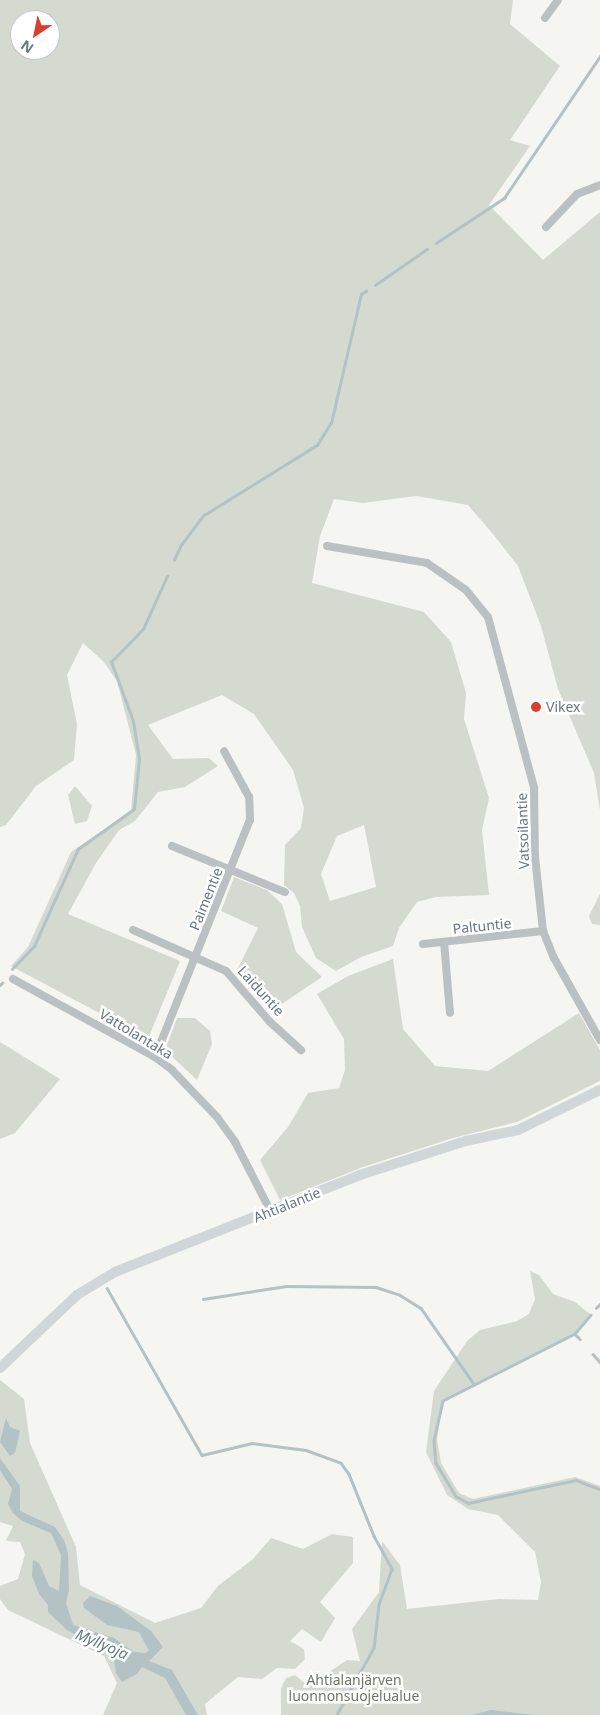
<!DOCTYPE html>
<meta charset="utf-8">
<style>
body{margin:0}
#map{position:relative;width:600px;height:1715px;overflow:hidden;background:#f5f5f1;font-family:"Noto Sans",sans-serif}
div>[style]{position:absolute}
[style*='--x']{left:calc(var(--x)*1px);top:calc(var(--y)*1px);width:calc(var(--w)*1px);rotate:calc(var(--a)*1deg)}
.green>*{inset:0;background:#d5dad1}
.water>*{inset:0;background:#b3c2c4}
.stream>*{height:2.5px;margin:-1.25px;padding:0 1.25px;transform-origin:1.25px;border-radius:1.25px;background:#b3c2c4}
.street>*{height:8px;margin:-4px;padding:0 4px;transform-origin:4px;border-radius:4px;background:#bbc1c3}
.secondary>*{height:10px;margin:-5px;padding:0 5px;transform-origin:5px;border-radius:5px;background:#d1d6d9}
.dots>*{width:14px;height:14px;translate:-50% -50%;box-sizing:border-box;border:2px solid #fff;border-radius:50%}
span{translate:-50% -50%;white-space:nowrap;text-align:center;line-height:1.15;-webkit-text-stroke:5px #fff;paint-order:stroke}
.poi-label{font-size:14px;color:#657881}
.left{translate:0 -50%;text-align:left}
.street-label{font-size:14px;color:#657881}
.park-label{font-size:14px;color:#6b7964}
.water-label{font-size:15px;color:#617a7e;font-style:italic}
.north{position:absolute;left:10px;top:10px;width:50px;height:50px;box-sizing:border-box;background:#fff;border:1px solid #c1c9cd;border-radius:50%;rotate:214deg;font-size:14px;font-weight:700;line-height:20px;text-align:center;color:#657881}
.north::after{content:'';display:block;margin:auto;width:18px;height:22px;background:#da3e2c;clip-path:polygon(50% 0,100% 100%,50% 72%,0 100%)}
</style>
<div id="map">
<div class="green">
<i style="clip-path:polygon(evenodd,0 0,513px 0,510px 24px,560px 66px,510px 140px,530px 146px,489px 205px,543px 260px,600px 212px,600px 810px,594px 773px,558px 689px,541px 626px,518px 566px,493px 534px,468px 505px,416px 496px,363px 503px,334px 499px,320px 536px,312px 583px,424px 612px,451px 642px,466px 693px,464px 719px,489px 798px,482px 830px,489px 895px,436px 897px,417px 902px,399px 928px,393px 946px,361px 957px,336px 971px,316px 958px,302px 927px,300px 906px,294px 893px,284px 885px,285px 845px,301px 828px,304px 808px,293px 770px,254px 714px,222px 695px,148px 725px,173px 759px,209px 758px,218px 766px,185px 787px,158px 792px,135px 821px,119px 830px,96px 863px,68px 914px,180px 961px,148px 1039px,11px 966px,28px 947px,71px 852px,131px 811px,136px 755px,117px 681px,104px 662px,83px 643px,67px 675px,77px 724px,74px 760px,36px 786px,6px 825px,0 827px,0 0,20px 20px,50px 20px,50px 50px,20px 50px,20px 20px,0 0,364px 825px,376px 887px,330px 901px,321px 874px,337px 836px,364px 825px)"></i>
<i style="clip-path:polygon(75px 786px,92px 806px,87px 821px,75px 824px,68px 795px)"></i>
<i style="clip-path:polygon(234px 877px,267px 890px,282px 904px,296px 952px,322px 977px,270px 1012px,236px 972px,258px 928px,221px 911px)"></i>
<i style="clip-path:polygon(600px 894px,600px 925px,592px 924px,589px 916px)"></i>
<i style="clip-path:polygon(393px 959px,403px 1029px,435px 1066px,488px 1071px,579px 1013px,600px 1050px,600px 1081px,517px 1122px,453px 1138px,363px 1167px,280px 1200px,260px 1160px,288px 1127px,308px 1093px,339px 1088px,345px 1070px,344px 1039px,317px 994px,348px 976px)"></i>
<i style="clip-path:polygon(177px 1018px,195px 1018px,210px 1031px,212px 1044px,197px 1080px,165px 1050px)"></i>
<i style="clip-path:polygon(0 1042px,60px 1079px,15px 1133px,0 1139px)"></i>
<i style="clip-path:polygon(530px 1271px,539px 1275px,553px 1294px,575px 1302px,591px 1315px,575px 1334px,443px 1401px,437px 1439px,441px 1463px,459px 1493px,473px 1499px,575px 1477px,600px 1486px,600px 1715px,281px 1715px,281px 1688px,286px 1678px,295px 1675px,308px 1686px,347px 1660px,360px 1661px,352px 1629px,379px 1592px,382px 1541px,400px 1565px,407px 1609px,499px 1599px,538px 1600px,541px 1582px,535px 1552px,498px 1515px,468px 1509px,447px 1495px,426px 1452px,434px 1391px,467px 1341px,480px 1330px,517px 1321px,529px 1314px,535px 1299px)"></i>
<i style="clip-path:polygon(0 1380px,24px 1399px,30px 1443px,76px 1547px,80px 1585px,155px 1623px,201px 1608px,218px 1586px,253px 1559px,271px 1538px,303px 1549px,332px 1534px,353px 1537px,353px 1563px,320px 1602px,335px 1618px,321px 1642px,302px 1629px,290px 1641px,304px 1649px,305px 1659px,295px 1669px,277px 1668px,262px 1679px,238px 1677px,205px 1704px,207px 1715px,103px 1715px,117px 1683px,104px 1656px,8px 1610px,0 1599px,0 1586px,18px 1579px,25px 1554px,20px 1542px,6px 1541px,13px 1526px,0 1522px)"></i>
</div>
<div class="water">
<i style="clip-path:polygon(6px 1418px,10px 1427px,20px 1431px,15px 1453px,10px 1456px,0 1442px)"></i>
<i style="clip-path:polygon(0 1458px,20px 1486px,20px 1511px,55px 1527px,64px 1540px,68px 1553px,69px 1590px,66px 1603px,73px 1625px,114px 1638px,134px 1652px,145px 1653px,149px 1651px,139px 1632px,107px 1625px,84px 1608px,83px 1603px,90px 1596px,117px 1606px,151px 1631px,163px 1647px,149px 1661px,172px 1670px,198px 1715px,186px 1715px,165px 1678px,142px 1667px,137px 1674px,122px 1682px,116px 1673px,114px 1659px,99px 1644px,92px 1644px,67px 1630px,48px 1612px,48px 1605px,39px 1594px,32px 1576px,33px 1560px,39px 1563px,49px 1586px,59px 1591px,61px 1555px,51px 1533px,22px 1521px,13px 1513px,8px 1504px,12px 1489px,0 1470px)"></i>
<i style="clip-path:polygon(491px 1710px,534px 1715px,471px 1715px)"></i>
</div>
<div class="stream">
<i style="--x:436;--y:243;--w:82;--a:-33.5"></i>
<i style="--x:504;--y:198;--w:171;--a:-55.9"></i>
<i style="--x:375;--y:285;--w:63;--a:-34.7"></i>
<i style="--x:174;--y:560;--w:17;--a:-65"></i>
<i style="--x:181;--y:545;--w:38;--a:-53"></i>
<i style="--x:204;--y:515;--w:133;--a:-31.8"></i>
<i style="--x:317;--y:445;--w:26;--a:-58"></i>
<i style="--x:331;--y:423;--w:132;--a:-76.9"></i>
<i style="--x:361;--y:294;--w:6;--a:-31"></i>
<i style="--x:12;--y:969;--w:32;--a:-46"></i>
<i style="--x:34;--y:946;--w:107;--a:-65.6"></i>
<i style="--x:78;--y:849;--w:69;--a:-35.5"></i>
<i style="--x:134;--y:809;--w:50;--a:-84.3"></i>
<i style="--x:139;--y:759;--w:38;--a:-99"></i>
<i style="--x:133;--y:721;--w:63;--a:-110.4"></i>
<i style="--x:111;--y:662;--w:46;--a:-45.9"></i>
<i style="--x:143;--y:629;--w:58;--a:-65.6"></i>
<i style="--x:0;--y:985;--w:3;--a:-45"></i>
<i style="--x:107;--y:1288;--w:192;--a:60.4"></i>
<i style="--x:202;--y:1455;--w:51;--a:-13.5"></i>
<i style="--x:252;--y:1443;--w:54;--a:7.4"></i>
<i style="--x:306;--y:1450;--w:37;--a:20"></i>
<i style="--x:341;--y:1463;--w:14;--a:54"></i>
<i style="--x:349;--y:1474;--w:67;--a:68"></i>
<i style="--x:374;--y:1536;--w:38;--a:61"></i>
<i style="--x:392;--y:1569;--w:38;--a:110"></i>
<i style="--x:379;--y:1605;--w:43;--a:96.6"></i>
<i style="--x:374;--y:1648;--w:77;--a:118.9"></i>
<i style="--x:203;--y:1299;--w:84;--a:-8.9"></i>
<i style="--x:286;--y:1286;--w:90;--a:0.6"></i>
<i style="--x:376;--y:1287;--w:25;--a:18"></i>
<i style="--x:400;--y:1295;--w:25;--a:32"></i>
<i style="--x:421;--y:1308;--w:93;--a:55.1"></i>
<i style="--x:596;--y:1308;--w:6;--a:-45"></i>
<i style="--x:591;--y:1315;--w:25;--a:130"></i>
<i style="--x:575;--y:1334;--w:148;--a:153.1"></i>
<i style="--x:443;--y:1401;--w:41;--a:102.7"></i>
<i style="--x:434;--y:1441;--w:22;--a:85"></i>
<i style="--x:436;--y:1463;--w:39;--a:59"></i>
<i style="--x:456;--y:1496;--w:14;--a:30"></i>
<i style="--x:468;--y:1503;--w:110;--a:-12"></i>
<i style="--x:576;--y:1480;--w:26;--a:21"></i>
<i style="--x:575;--y:1334;--w:7;--a:45"></i>
<i style="--x:593;--y:1354;--w:11;--a:49"></i>
</div>
<div class="street">
<i style="--x:545;--y:18;--w:22;--a:-54"></i>
<i style="--x:546;--y:227;--w:45;--a:-46.8"></i>
<i style="--x:577;--y:194;--w:25;--a:-21"></i>
<i style="--x:327;--y:546;--w:101;--a:9.6"></i>
<i style="--x:427;--y:563;--w:47;--a:34.7"></i>
<i style="--x:466;--y:590;--w:35;--a:51"></i>
<i style="--x:488;--y:617;--w:177;--a:74.9"></i>
<i style="--x:534;--y:788;--w:69;--a:89.2"></i>
<i style="--x:535;--y:857;--w:74;--a:83.8"></i>
<i style="--x:543;--y:931;--w:29;--a:68"></i>
<i style="--x:554;--y:958;--w:94;--a:60.7"></i>
<i style="--x:172;--y:846;--w:122;--a:22.2"></i>
<i style="--x:133;--y:930;--w:102;--a:23.8"></i>
<i style="--x:226;--y:971;--w:67;--a:49.2"></i>
<i style="--x:270;--y:1022;--w:42;--a:42.1"></i>
<i style="--x:444;--y:942;--w:71;--a:85.2"></i>
<i style="--x:423;--y:944;--w:121;--a:-6.2"></i>
<i style="--x:13;--y:979;--w:162;--a:28.8"></i>
<i style="--x:155;--y:1057;--w:21;--a:37"></i>
<i style="--x:172;--y:1070;--w:65;--a:46.2"></i>
<i style="--x:217;--y:1117;--w:31;--a:54"></i>
<i style="--x:235;--y:1142;--w:79;--a:62.8"></i>
<i style="--x:155;--y:1057;--w:255;--a:-68.2"></i>
<i style="--x:250;--y:820;--w:23;--a:-92"></i>
<i style="--x:249;--y:797;--w:52;--a:-118.5"></i>
</div>
<div class="secondary">
<i style="--x:0;--y:1368;--w:106;--a:-43.5"></i>
<i style="--x:77;--y:1295;--w:44;--a:-31.2"></i>
<i style="--x:115;--y:1272;--w:264;--a:-21.6"></i>
<i style="--x:360;--y:1175;--w:111;--a:-17.8"></i>
<i style="--x:466;--y:1141;--w:53;--a:-11.9"></i>
<i style="--x:518;--y:1130;--w:91;--a:-26"></i>
</div>
<div class="dots">
<i style="left:536px;top:707px;background:#da3e2c"></i>
</div>
<div class="poi-label">
<span class="left" style="left:546px;top:707px">Vikex</span>
</div>
<div class="street-label">
<span style="left:523px;top:831px;rotate:-92deg">Vatsoilantie</span>
<span style="left:206px;top:899px;rotate:-68deg">Paimentie</span>
<span style="left:482px;top:926px;rotate:-6deg">Paltuntie</span>
<span style="left:261px;top:991px;rotate:48deg">Laiduntie</span>
<span style="left:136px;top:1034px;rotate:31deg">Vattolantaka</span>
<span style="left:287px;top:1205px;rotate:-22deg">Ahtialantie</span>
</div>
<div class="park-label">
<span style="left:354px;top:1688px">Ahtialanjärven<br>luonnonsuojelualue</span>
</div>
<div class="water-label">
<span style="left:102px;top:1644px;rotate:23deg">Myllyoja</span>
</div>
<div class="north">N</div>
</div>
